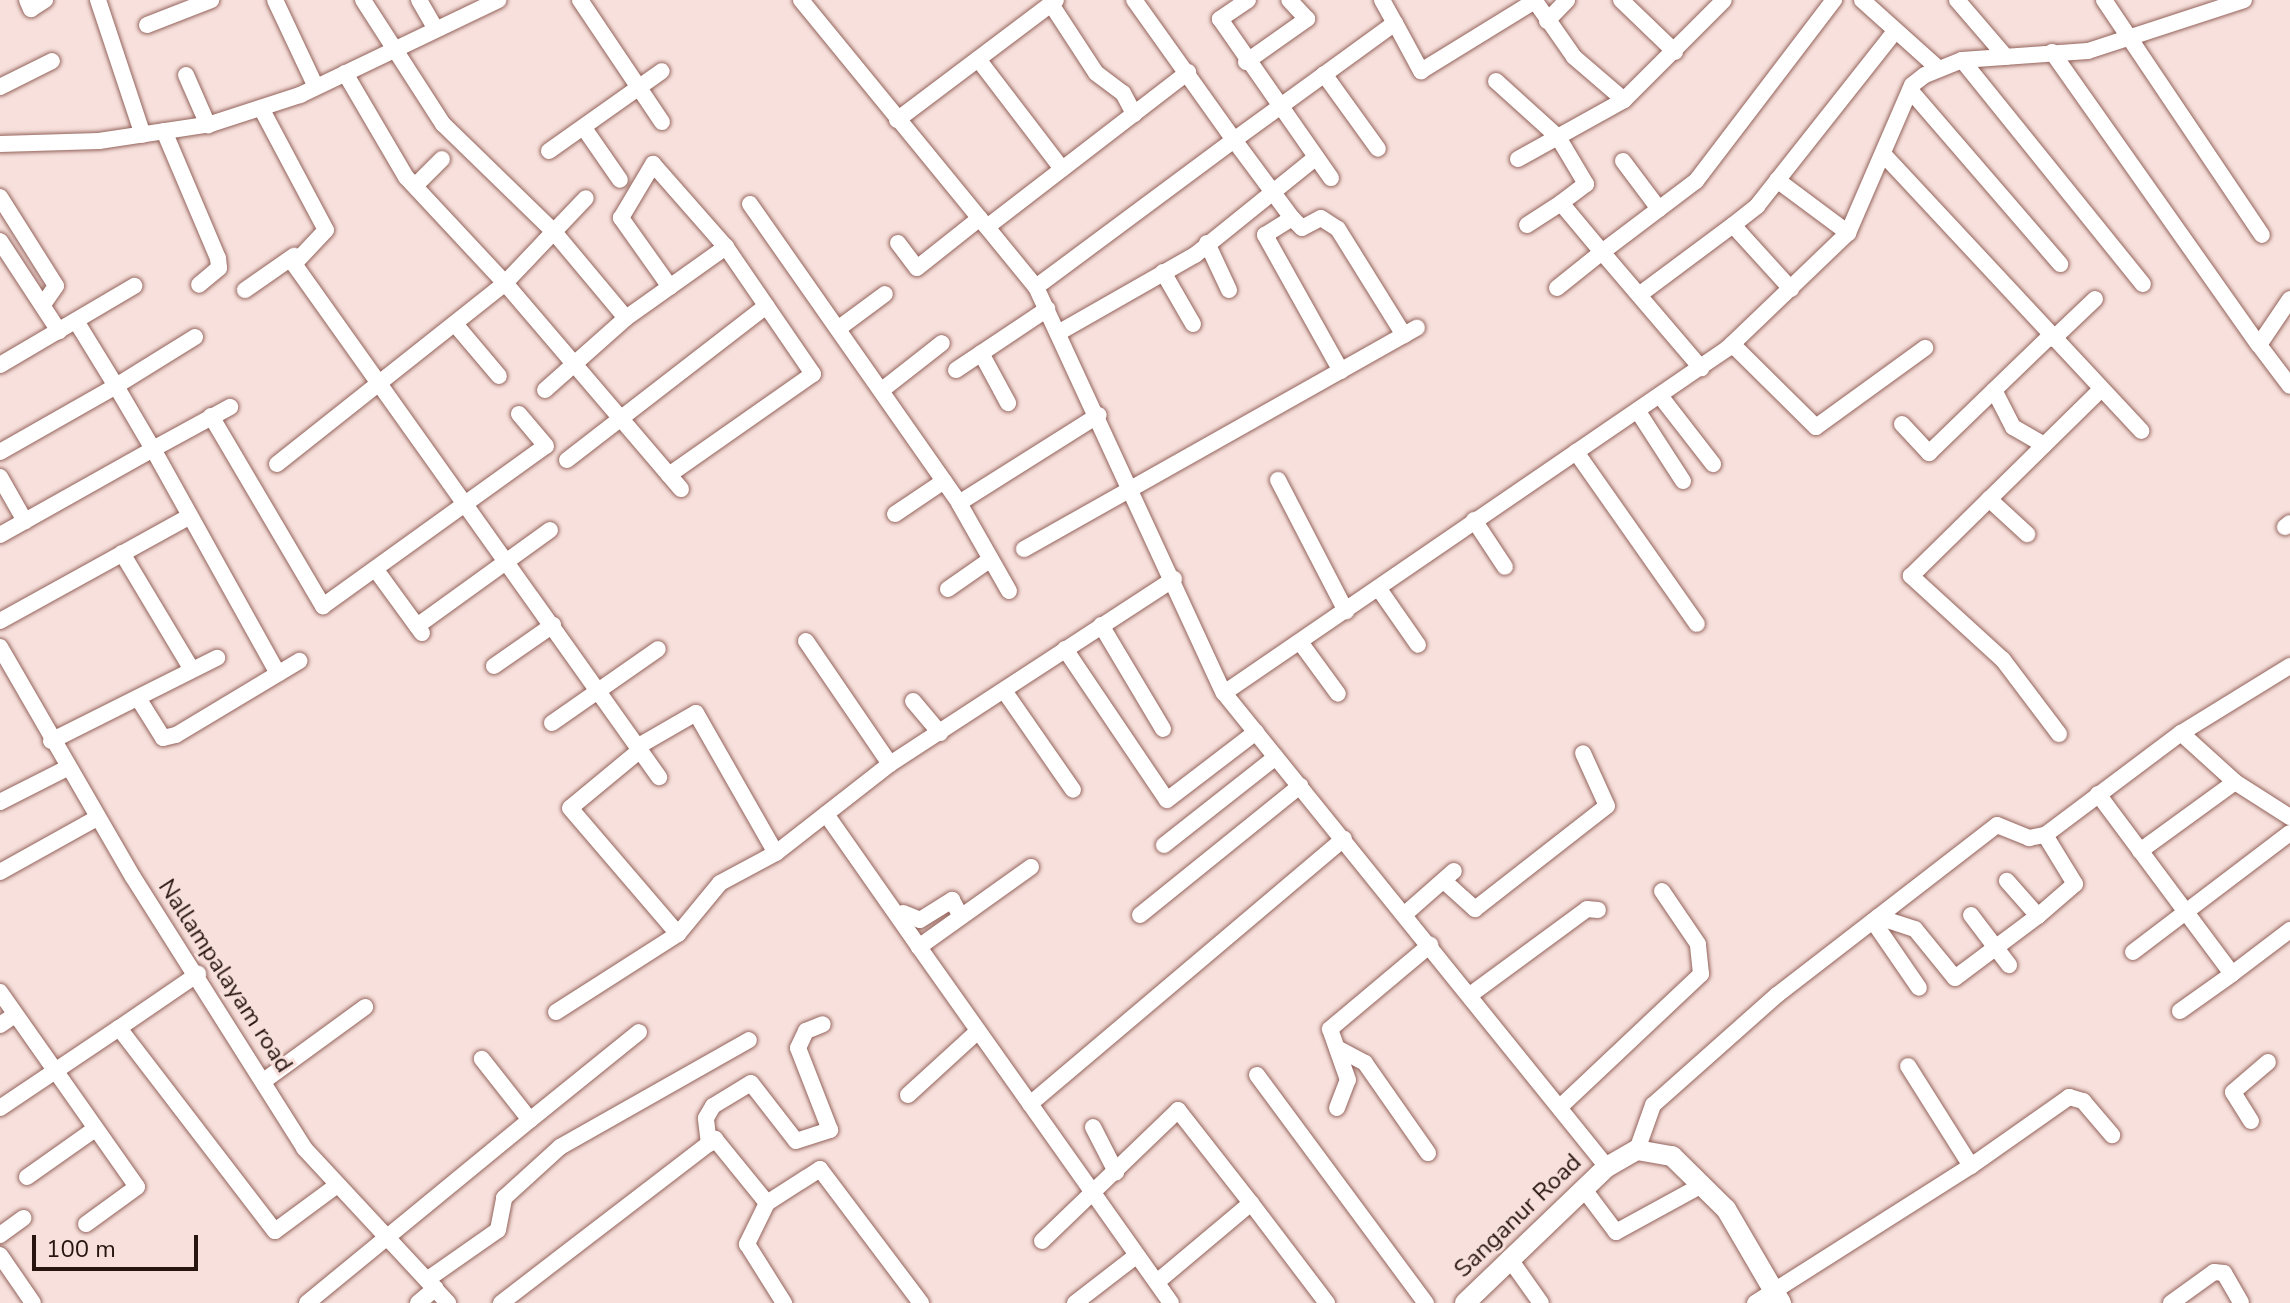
<!DOCTYPE html>
<style>
body{margin:0}
#map{position:relative;width:2290px;height:1303px;overflow:hidden;background:#f8e1dd;font-family:"Nunito Sans",sans-serif}
div>[style]{position:absolute}
[style*='--x']{left:calc(var(--x)*1px);top:calc(var(--y)*1px);width:calc(var(--w)*1px);rotate:calc(var(--a)*1deg)}
.roads{filter:drop-shadow(0 0 2px #93635b) drop-shadow(0 0 2px #93635b)}
.minor>*{height:16px;margin:-8px;padding:0 8px;transform-origin:8px;border-radius:8px;background:#fff}
.major>*{height:20px;margin:-10px;padding:0 10px;transform-origin:10px;border-radius:10px;background:#fff}
span{translate:-50% -50%;white-space:nowrap;text-align:center;line-height:1.15;-webkit-text-stroke:6px #f8e1dd;paint-order:stroke}
.street-label{font-size:24px;color:#281512}
.scale{position:absolute;left:32px;top:1235px;width:166px;height:36px;box-sizing:border-box;border:4px solid #281512;border-top:0;padding-left:10px;font-size:24px;line-height:28px;white-space:nowrap;color:#281512;-webkit-text-stroke:6px #f8e1dd;paint-order:stroke}
</style>
<div id="map">
<div class="roads">
<div class="minor">
<i style="--x:27;--y:0;--w:10;--a:66"></i>
<i style="--x:31;--y:9;--w:17;--a:-33"></i>
<i style="--x:98;--y:0;--w:142;--a:71.6"></i>
<i style="--x:275;--y:0;--w:96;--a:64.8"></i>
<i style="--x:363;--y:0;--w:148;--a:57.2"></i>
<i style="--x:443;--y:124;--w:155;--a:44.2"></i>
<i style="--x:554;--y:232;--w:112;--a:50.1"></i>
<i style="--x:419;--y:0;--w:34;--a:60"></i>
<i style="--x:580;--y:0;--w:147;--a:56.1"></i>
<i style="--x:801;--y:0;--w:371;--a:50.7"></i>
<i style="--x:1036;--y:287;--w:447;--a:65.2"></i>
<i style="--x:1224;--y:693;--w:609;--a:51.06"></i>
<i style="--x:1248;--y:0;--w:34;--a:146"></i>
<i style="--x:1220;--y:19;--w:194;--a:55.1"></i>
<i style="--x:1382;--y:0;--w:26;--a:61"></i>
<i style="--x:1621;--y:0;--w:75;--a:43.9"></i>
<i style="--x:1862;--y:0;--w:103;--a:41.9"></i>
<i style="--x:1957;--y:0;--w:75;--a:49.3"></i>
<i style="--x:2104;--y:0;--w:283;--a:56.1"></i>
<i style="--x:1051;--y:4;--w:82;--a:56.9"></i>
<i style="--x:1096;--y:73;--w:34;--a:37"></i>
<i style="--x:1123;--y:93;--w:24;--a:62"></i>
<i style="--x:1547;--y:21;--w:29;--a:-46"></i>
<i style="--x:147;--y:25;--w:69;--a:-21.3"></i>
<i style="--x:2052;--y:52;--w:359;--a:54.8"></i>
<i style="--x:978;--y:59;--w:138;--a:52.6"></i>
<i style="--x:1962;--y:60;--w:288;--a:51.1"></i>
<i style="--x:1246;--y:62;--w:75;--a:-35.2"></i>
<i style="--x:1307;--y:19;--w:26;--a:-133"></i>
<i style="--x:345;--y:73;--w:121;--a:59.6"></i>
<i style="--x:406;--y:177;--w:145;--a:47"></i>
<i style="--x:505;--y:283;--w:117;--a:-46.4"></i>
<i style="--x:1324;--y:74;--w:92;--a:54.2"></i>
<i style="--x:186;--y:75;--w:55;--a:66.3"></i>
<i style="--x:1496;--y:81;--w:84;--a:42.1"></i>
<i style="--x:1558;--y:137;--w:55;--a:59.2"></i>
<i style="--x:1586;--y:184;--w:31;--a:143"></i>
<i style="--x:1561;--y:203;--w:64;--a:50.1"></i>
<i style="--x:1602;--y:252;--w:118;--a:-37.1"></i>
<i style="--x:1696;--y:181;--w:228;--a:-52.7"></i>
<i style="--x:0;--y:87;--w:58;--a:-26.6"></i>
<i style="--x:1910;--y:90;--w:230;--a:49.2"></i>
<i style="--x:261;--y:108;--w:138;--a:62"></i>
<i style="--x:326;--y:230;--w:47;--a:133.3"></i>
<i style="--x:294;--y:264;--w:630;--a:54.57"></i>
<i style="--x:897;--y:120;--w:199;--a:-37"></i>
<i style="--x:584;--y:128;--w:63;--a:55.3"></i>
<i style="--x:164;--y:131;--w:138;--a:67"></i>
<i style="--x:218;--y:258;--w:10;--a:84"></i>
<i style="--x:219;--y:268;--w:26;--a:140"></i>
<i style="--x:0;--y:144;--w:99;--a:-1.7"></i>
<i style="--x:99;--y:141;--w:113;--a:-8.6"></i>
<i style="--x:211;--y:124;--w:94;--a:-18"></i>
<i style="--x:300;--y:95;--w:220;--a:-25.6"></i>
<i style="--x:549;--y:151;--w:138;--a:-35.3"></i>
<i style="--x:1885;--y:156;--w:376;--a:47"></i>
<i style="--x:1518;--y:159;--w:121;--a:-29.1"></i>
<i style="--x:1623;--y:161;--w:60;--a:53.1"></i>
<i style="--x:1777;--y:180;--w:89;--a:36.7"></i>
<i style="--x:415;--y:186;--w:38;--a:-45"></i>
<i style="--x:0;--y:197;--w:105;--a:57.8"></i>
<i style="--x:56;--y:286;--w:21;--a:125"></i>
<i style="--x:750;--y:204;--w:365;--a:55"></i>
<i style="--x:1292;--y:218;--w:14;--a:45"></i>
<i style="--x:1302;--y:228;--w:21;--a:-28"></i>
<i style="--x:1321;--y:218;--w:20;--a:33"></i>
<i style="--x:1338;--y:229;--w:125;--a:58.1"></i>
<i style="--x:1527;--y:225;--w:40;--a:-32.9"></i>
<i style="--x:987;--y:227;--w:254;--a:-37.6"></i>
<i style="--x:0;--y:241;--w:108;--a:56.8"></i>
<i style="--x:898;--y:243;--w:31;--a:53"></i>
<i style="--x:917;--y:268;--w:80;--a:-38.4"></i>
<i style="--x:1207;--y:243;--w:52;--a:64.9"></i>
<i style="--x:1163;--y:272;--w:60;--a:60"></i>
<i style="--x:670;--y:287;--w:85;--a:-125.4"></i>
<i style="--x:621;--y:218;--w:63;--a:-59.3"></i>
<i style="--x:653;--y:164;--w:111;--a:48.7"></i>
<i style="--x:1036;--y:287;--w:247;--a:-36.6"></i>
<i style="--x:1234;--y:140;--w:172;--a:-125.5"></i>
<i style="--x:1557;--y:288;--w:58;--a:-38.7"></i>
<i style="--x:1602;--y:252;--w:153;--a:49.5"></i>
<i style="--x:1791;--y:289;--w:86;--a:-132.2"></i>
<i style="--x:1733;--y:225;--w:31;--a:-38"></i>
<i style="--x:1757;--y:206;--w:223;--a:-51.7"></i>
<i style="--x:245;--y:290;--w:60;--a:-34.8"></i>
<i style="--x:1639;--y:295;--w:117;--a:-36.7"></i>
<i style="--x:2290;--y:299;--w:55;--a:124"></i>
<i style="--x:2259;--y:345;--w:51;--a:52.9"></i>
<i style="--x:76;--y:321;--w:76;--a:58.4"></i>
<i style="--x:116;--y:386;--w:93;--a:-31.8"></i>
<i style="--x:455;--y:324;--w:68;--a:49.8"></i>
<i style="--x:839;--y:328;--w:57;--a:-36.5"></i>
<i style="--x:1058;--y:333;--w:158;--a:-29.7"></i>
<i style="--x:1195;--y:255;--w:154;--a:-38.9"></i>
<i style="--x:2053;--y:339;--w:58;--a:-43.6"></i>
<i style="--x:1732;--y:344;--w:118;--a:44.7"></i>
<i style="--x:1816;--y:427;--w:135;--a:-35.9"></i>
<i style="--x:981;--y:353;--w:57;--a:61.6"></i>
<i style="--x:0;--y:365;--w:156;--a:-30.5"></i>
<i style="--x:956;--y:370;--w:110;--a:-33.8"></i>
<i style="--x:1341;--y:371;--w:156;--a:-119.2"></i>
<i style="--x:1265;--y:235;--w:32;--a:-32"></i>
<i style="--x:1292;--y:218;--w:97;--a:-126.6"></i>
<i style="--x:1234;--y:140;--w:199;--a:-36"></i>
<i style="--x:1395;--y:23;--w:55;--a:61.6"></i>
<i style="--x:1421;--y:71;--w:134;--a:-31.6"></i>
<i style="--x:1535;--y:1;--w:68;--a:55.1"></i>
<i style="--x:1574;--y:57;--w:66;--a:40.7"></i>
<i style="--x:1624;--y:100;--w:141;--a:-45"></i>
<i style="--x:545;--y:390;--w:108;--a:-41.6"></i>
<i style="--x:626;--y:318;--w:123;--a:-35.4"></i>
<i style="--x:726;--y:247;--w:154;--a:55.6"></i>
<i style="--x:813;--y:374;--w:176;--a:145"></i>
<i style="--x:882;--y:390;--w:76;--a:-38.1"></i>
<i style="--x:1994;--y:390;--w:42;--a:62.8"></i>
<i style="--x:2013;--y:427;--w:36;--a:30"></i>
<i style="--x:1661;--y:397;--w:85;--a:52.2"></i>
<i style="--x:1639;--y:413;--w:81;--a:57.1"></i>
<i style="--x:211;--y:416;--w:221;--a:59.5"></i>
<i style="--x:323;--y:606;--w:274;--a:-35.7"></i>
<i style="--x:546;--y:446;--w:42;--a:-130.2"></i>
<i style="--x:1902;--y:424;--w:40;--a:47"></i>
<i style="--x:1929;--y:453;--w:168;--a:-44"></i>
<i style="--x:0;--y:452;--w:133;--a:-29.6"></i>
<i style="--x:116;--y:386;--w:73;--a:59.6"></i>
<i style="--x:153;--y:449;--w:88;--a:-28.6"></i>
<i style="--x:1576;--y:452;--w:210;--a:54.9"></i>
<i style="--x:567;--y:460;--w:252;--a:-37.7"></i>
<i style="--x:277;--y:464;--w:291;--a:-38.4"></i>
<i style="--x:505;--y:283;--w:271;--a:49.5"></i>
<i style="--x:0;--y:477;--w:51;--a:60.4"></i>
<i style="--x:1278;--y:480;--w:148;--a:62.6"></i>
<i style="--x:1989;--y:499;--w:52;--a:42.6"></i>
<i style="--x:895;--y:514;--w:59;--a:-34"></i>
<i style="--x:1474;--y:520;--w:56;--a:56.6"></i>
<i style="--x:2285;--y:527;--w:6;--a:-39"></i>
<i style="--x:0;--y:535;--w:176;--a:-29.3"></i>
<i style="--x:153;--y:449;--w:257;--a:60.9"></i>
<i style="--x:1024;--y:549;--w:451;--a:-29.4"></i>
<i style="--x:122;--y:553;--w:136;--a:59.1"></i>
<i style="--x:376;--y:570;--w:78;--a:53.9"></i>
<i style="--x:948;--y:589;--w:52;--a:-34.9"></i>
<i style="--x:1379;--y:589;--w:68;--a:55.1"></i>
<i style="--x:1009;--y:591;--w:101;--a:-119.6"></i>
<i style="--x:959;--y:503;--w:165;--a:-32.2"></i>
<i style="--x:0;--y:621;--w:217;--a:-28.9"></i>
<i style="--x:1101;--y:625;--w:121;--a:59.2"></i>
<i style="--x:417;--y:626;--w:164;--a:-35.8"></i>
<i style="--x:806;--y:641;--w:149;--a:55.7"></i>
<i style="--x:1300;--y:642;--w:64;--a:53.8"></i>
<i style="--x:0;--y:647;--w:266;--a:60"></i>
<i style="--x:133;--y:877;--w:320;--a:57.7"></i>
<i style="--x:304;--y:1148;--w:212;--a:47.1"></i>
<i style="--x:1065;--y:649;--w:182;--a:56"></i>
<i style="--x:1167;--y:800;--w:112;--a:-37.4"></i>
<i style="--x:494;--y:666;--w:72;--a:-34.8"></i>
<i style="--x:1005;--y:692;--w:119;--a:55.2"></i>
<i style="--x:1224;--y:693;--w:611;--a:-34.39"></i>
<i style="--x:1728;--y:348;--w:166;--a:-43.8"></i>
<i style="--x:1848;--y:233;--w:161;--a:-66.6"></i>
<i style="--x:1912;--y:85;--w:16;--a:-38"></i>
<i style="--x:1925;--y:75;--w:40;--a:-22"></i>
<i style="--x:1962;--y:60;--w:126;--a:-4.1"></i>
<i style="--x:2088;--y:51;--w:164;--a:-18.1"></i>
<i style="--x:138;--y:698;--w:47;--a:58"></i>
<i style="--x:163;--y:738;--w:13;--a:-13"></i>
<i style="--x:176;--y:735;--w:144;--a:-31"></i>
<i style="--x:913;--y:701;--w:42;--a:49.8"></i>
<i style="--x:552;--y:723;--w:129;--a:-34.9"></i>
<i style="--x:2181;--y:733;--w:73;--a:42.2"></i>
<i style="--x:2235;--y:782;--w:65;--a:32.5"></i>
<i style="--x:2059;--y:734;--w:93;--a:-127.1"></i>
<i style="--x:2003;--y:660;--w:125;--a:-137.6"></i>
<i style="--x:1911;--y:576;--w:267;--a:-44.5"></i>
<i style="--x:51;--y:741;--w:186;--a:-26.6"></i>
<i style="--x:637;--y:747;--w:68;--a:-30"></i>
<i style="--x:696;--y:713;--w:161;--a:60.3"></i>
<i style="--x:776;--y:853;--w:145;--a:-38"></i>
<i style="--x:890;--y:764;--w:339;--a:-33.1"></i>
<i style="--x:639;--y:751;--w:89;--a:140.4"></i>
<i style="--x:570;--y:808;--w:166;--a:49.4"></i>
<i style="--x:2098;--y:794;--w:224;--a:53.3"></i>
<i style="--x:2232;--y:974;--w:73;--a:-37.2"></i>
<i style="--x:0;--y:802;--w:75;--a:-26.9"></i>
<i style="--x:826;--y:814;--w:162;--a:55"></i>
<i style="--x:1164;--y:845;--w:142;--a:-38.2"></i>
<i style="--x:2140;--y:851;--w:117;--a:-36"></i>
<i style="--x:1031;--y:867;--w:138;--a:144.5"></i>
<i style="--x:919;--y:947;--w:436;--a:54.7"></i>
<i style="--x:0;--y:872;--w:111;--a:-29.1"></i>
<i style="--x:1444;--y:881;--w:42;--a:42.1"></i>
<i style="--x:1475;--y:909;--w:167;--a:-38"></i>
<i style="--x:1607;--y:806;--w:58;--a:-114.4"></i>
<i style="--x:903;--y:913;--w:18;--a:22"></i>
<i style="--x:920;--y:920;--w:38;--a:-32"></i>
<i style="--x:952;--y:900;--w:19;--a:62"></i>
<i style="--x:1405;--y:914;--w:65;--a:-41.3"></i>
<i style="--x:1140;--y:915;--w:206;--a:-38.9"></i>
<i style="--x:1971;--y:915;--w:63;--a:52.8"></i>
<i style="--x:2038;--y:916;--w:49;--a:-40.9"></i>
<i style="--x:2075;--y:884;--w:57;--a:-121.5"></i>
<i style="--x:1878;--y:917;--w:39;--a:18"></i>
<i style="--x:1915;--y:929;--w:63;--a:50.8"></i>
<i style="--x:1955;--y:978;--w:104;--a:-36.8"></i>
<i style="--x:2038;--y:916;--w:47;--a:-131.5"></i>
<i style="--x:1873;--y:921;--w:81;--a:55.5"></i>
<i style="--x:2133;--y:952;--w:197;--a:-37.2"></i>
<i style="--x:0;--y:992;--w:238;--a:54.9"></i>
<i style="--x:137;--y:1187;--w:63;--a:144"></i>
<i style="--x:1470;--y:995;--w:145;--a:-36.3"></i>
<i style="--x:1587;--y:909;--w:11;--a:5"></i>
<i style="--x:2180;--y:1011;--w:64;--a:-35.4"></i>
<i style="--x:556;--y:1012;--w:145;--a:-32.6"></i>
<i style="--x:678;--y:934;--w:66;--a:-50.5"></i>
<i style="--x:720;--y:883;--w:64;--a:-28.2"></i>
<i style="--x:0;--y:1025;--w:18;--a:-34"></i>
<i style="--x:119;--y:1028;--w:96;--a:-34.4"></i>
<i style="--x:1337;--y:1048;--w:32;--a:28"></i>
<i style="--x:1365;--y:1063;--w:110;--a:55"></i>
<i style="--x:1257;--y:1075;--w:284;--a:53.5"></i>
<i style="--x:265;--y:1080;--w:124;--a:-36.1"></i>
<i style="--x:908;--y:1095;--w:95;--a:-42.4"></i>
<i style="--x:1030;--y:1104;--w:411;--a:-40.2"></i>
<i style="--x:1560;--y:1107;--w:194;--a:-43.3"></i>
<i style="--x:1701;--y:974;--w:30;--a:-96"></i>
<i style="--x:1698;--y:944;--w:64;--a:-124.2"></i>
<i style="--x:0;--y:1108;--w:143;--a:-33.9"></i>
<i style="--x:119;--y:1028;--w:256;--a:52.5"></i>
<i style="--x:275;--y:1231;--w:76;--a:-36.4"></i>
<i style="--x:1337;--y:1108;--w:30;--a:-69"></i>
<i style="--x:1348;--y:1080;--w:54;--a:-109.4"></i>
<i style="--x:1330;--y:1029;--w:131;--a:-40"></i>
<i style="--x:530;--y:1120;--w:140;--a:-38.9"></i>
<i style="--x:2251;--y:1121;--w:34;--a:-122"></i>
<i style="--x:2233;--y:1092;--w:46;--a:-40.6"></i>
<i style="--x:1093;--y:1127;--w:51;--a:62.9"></i>
<i style="--x:709;--y:1144;--w:26;--a:-97"></i>
<i style="--x:706;--y:1118;--w:14;--a:-60"></i>
<i style="--x:713;--y:1106;--w:44;--a:-31.2"></i>
<i style="--x:751;--y:1083;--w:73;--a:52.2"></i>
<i style="--x:796;--y:1141;--w:36;--a:-18"></i>
<i style="--x:830;--y:1130;--w:88;--a:-111.3"></i>
<i style="--x:798;--y:1048;--w:19;--a:-65"></i>
<i style="--x:806;--y:1031;--w:18;--a:-22"></i>
<i style="--x:1637;--y:1150;--w:48;--a:-70.4"></i>
<i style="--x:1653;--y:1105;--w:166;--a:-41.6"></i>
<i style="--x:1777;--y:995;--w:278;--a:-37.7"></i>
<i style="--x:1997;--y:825;--w:35;--a:22"></i>
<i style="--x:2029;--y:838;--w:16;--a:-11"></i>
<i style="--x:2045;--y:835;--w:170;--a:-36.9"></i>
<i style="--x:2181;--y:733;--w:128;--a:-31.6"></i>
<i style="--x:1971;--y:1166;--w:120;--a:-35.1"></i>
<i style="--x:2069;--y:1097;--w:15;--a:16"></i>
<i style="--x:2083;--y:1101;--w:45;--a:49.5"></i>
<i style="--x:27;--y:1177;--w:83;--a:-35.2"></i>
<i style="--x:1583;--y:1188;--w:55;--a:53.1"></i>
<i style="--x:1616;--y:1232;--w:98;--a:-28.7"></i>
<i style="--x:767;--y:1203;--w:46;--a:116"></i>
<i style="--x:747;--y:1244;--w:70;--a:57.9"></i>
<i style="--x:0;--y:1235;--w:29;--a:-36"></i>
<i style="--x:1042;--y:1241;--w:189;--a:-43.9"></i>
<i style="--x:1178;--y:1110;--w:118;--a:51.9"></i>
<i style="--x:0;--y:1255;--w:58;--a:55.5"></i>
<i style="--x:1509;--y:1258;--w:55;--a:54.6"></i>
<i style="--x:428;--y:1279;--w:85;--a:-35"></i>
<i style="--x:498;--y:1230;--w:33;--a:-79"></i>
<i style="--x:504;--y:1198;--w:76;--a:-42.3"></i>
<i style="--x:560;--y:1147;--w:217;--a:-29.5"></i>
<i style="--x:1157;--y:1282;--w:123;--a:-40"></i>
<i style="--x:1251;--y:1203;--w:126;--a:52.8"></i>
<i style="--x:307;--y:1303;--w:288;--a:-39.4"></i>
<i style="--x:530;--y:1120;--w:78;--a:-128.2"></i>
<i style="--x:418;--y:1303;--w:23;--a:-40"></i>
<i style="--x:501;--y:1303;--w:270;--a:-37.5"></i>
<i style="--x:715;--y:1139;--w:82;--a:50.9"></i>
<i style="--x:767;--y:1203;--w:63;--a:-32.7"></i>
<i style="--x:820;--y:1169;--w:168;--a:53"></i>
<i style="--x:1075;--y:1303;--w:78;--a:-37.7"></i>
<i style="--x:1755;--y:1303;--w:256;--a:-32.4"></i>
<i style="--x:1971;--y:1166;--w:118;--a:-122.2"></i>
<i style="--x:2171;--y:1303;--w:53;--a:-35.8"></i>
<i style="--x:2214;--y:1272;--w:10;--a:6"></i>
<i style="--x:2224;--y:1273;--w:34;--a:60"></i>
</div>
<div class="major">
<i style="--x:1465;--y:1303;--w:197;--a:-43.8"></i>
<i style="--x:1607;--y:1167;--w:34;--a:-30"></i>
<i style="--x:1637;--y:1150;--w:36;--a:10"></i>
<i style="--x:1672;--y:1156;--w:76;--a:44.5"></i>
<i style="--x:1726;--y:1209;--w:109;--a:59.7"></i>
</div>
</div>
<div class="street-label">
<span style="left:225px;top:976px;rotate:57deg">Nallampalayam road</span>
<span style="left:1518px;top:1216px;rotate:-44deg">Sanganur Road</span>
</div>
<div class="scale">100 m</div>
</div>
